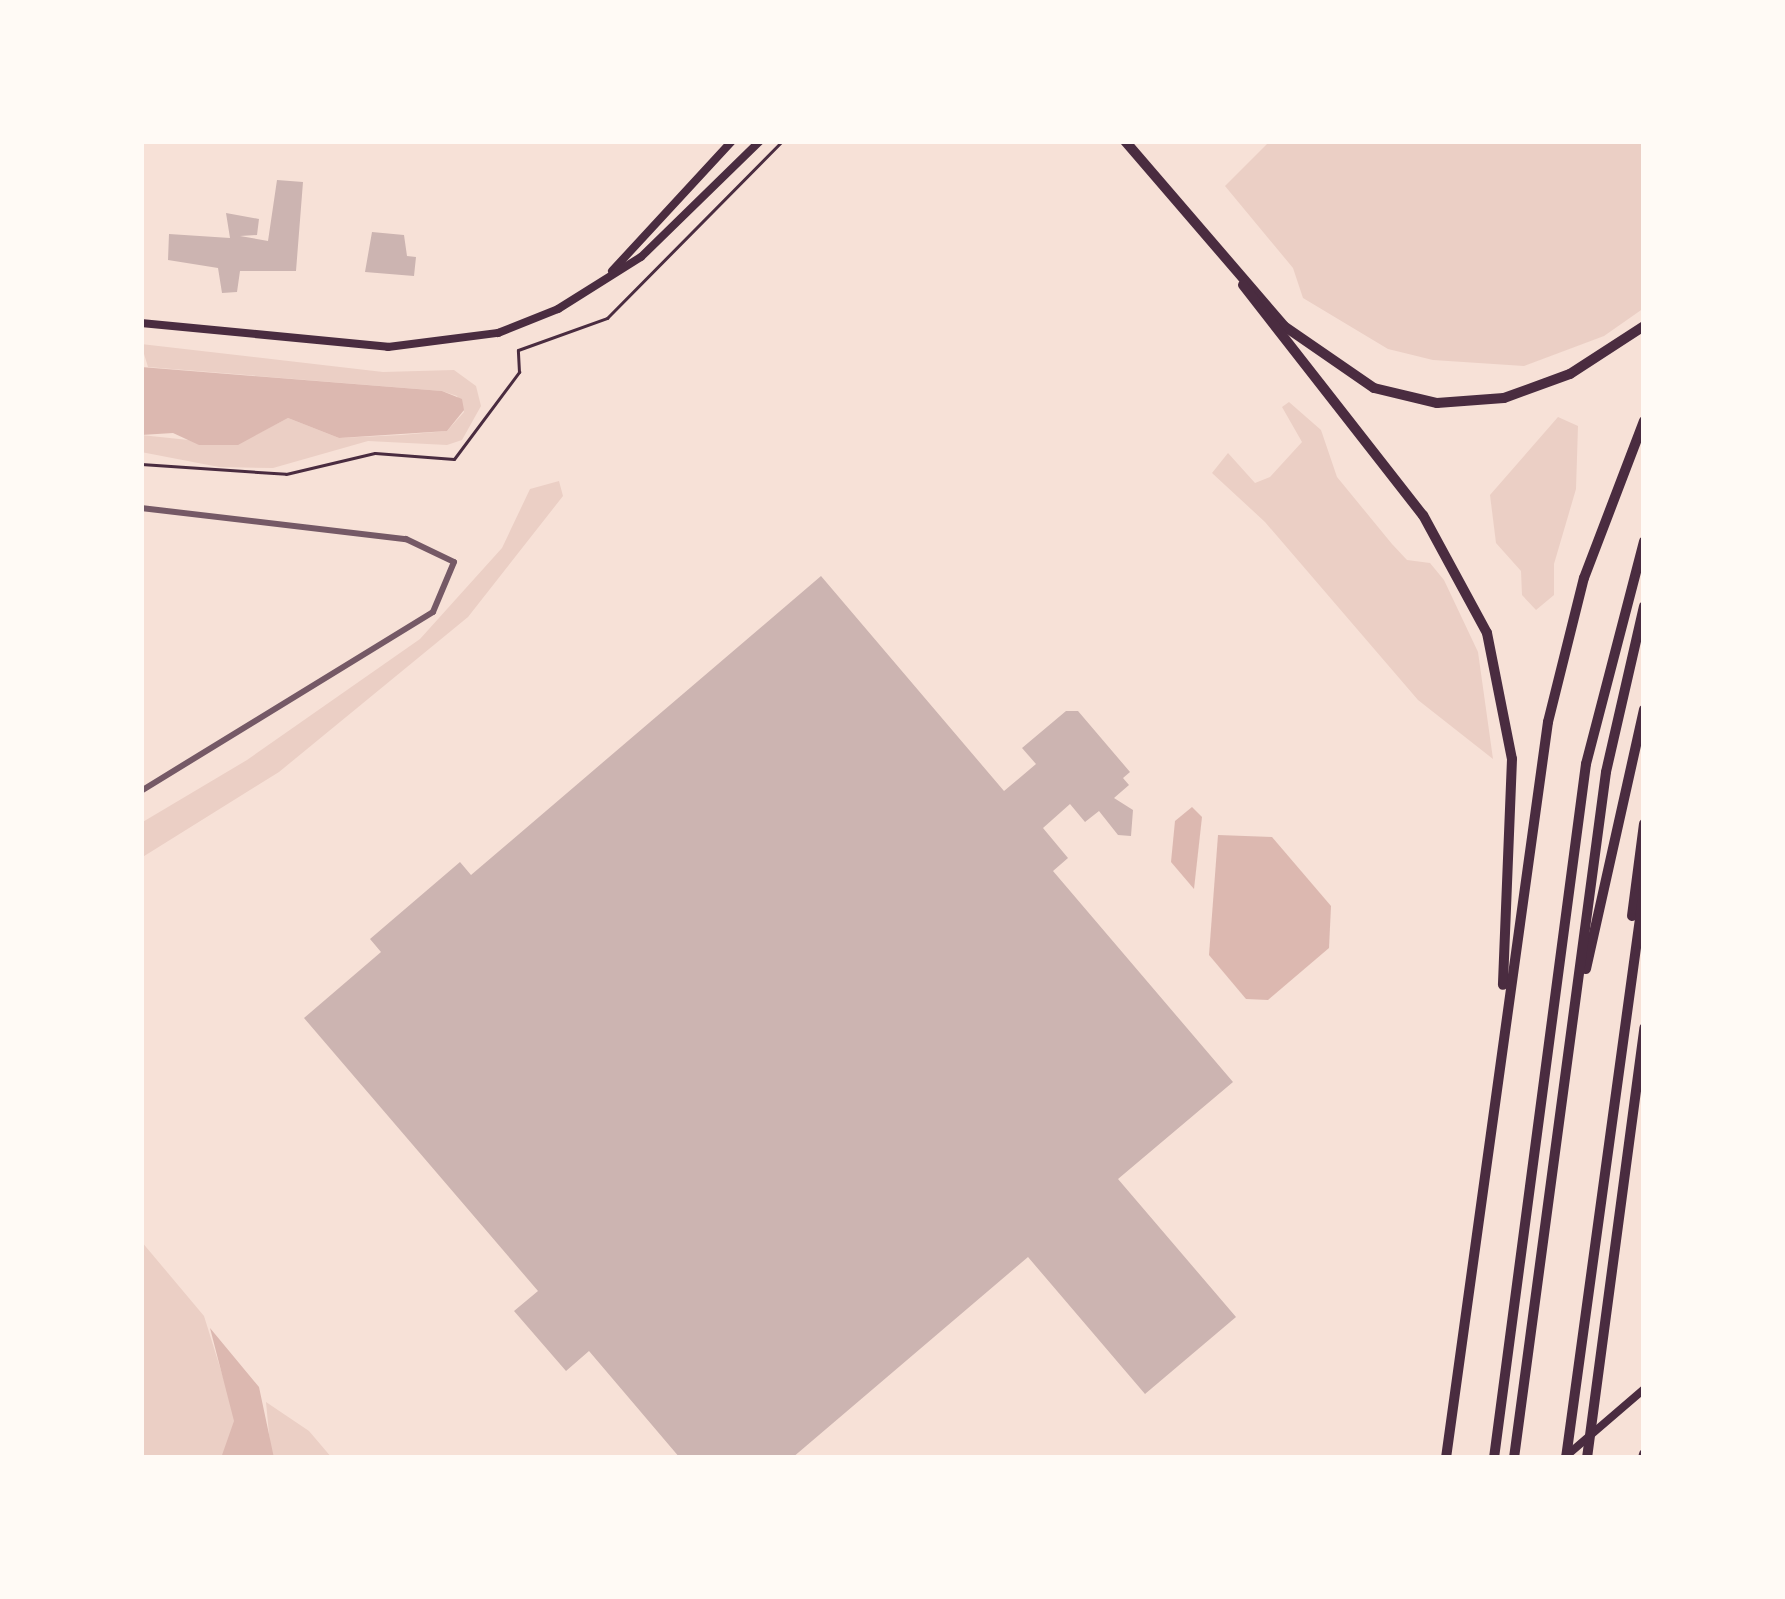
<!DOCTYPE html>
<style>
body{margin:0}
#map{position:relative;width:1785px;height:1599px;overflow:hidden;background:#f7e1d7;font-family:Signika,sans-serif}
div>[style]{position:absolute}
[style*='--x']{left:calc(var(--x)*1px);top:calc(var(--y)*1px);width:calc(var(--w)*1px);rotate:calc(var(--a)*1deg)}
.green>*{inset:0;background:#ebcfc5}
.water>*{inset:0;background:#dcb8b0}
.building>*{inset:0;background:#ccb4b1}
.path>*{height:3px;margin:-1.5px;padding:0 1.5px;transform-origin:1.5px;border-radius:1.5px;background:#4a2c40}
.minor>*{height:6px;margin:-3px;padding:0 3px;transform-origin:3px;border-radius:3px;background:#755966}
.secondary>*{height:8px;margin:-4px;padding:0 4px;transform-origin:4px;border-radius:4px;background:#4a2c40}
.motorway>*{height:10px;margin:-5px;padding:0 5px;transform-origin:5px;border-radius:5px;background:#4a2c40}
span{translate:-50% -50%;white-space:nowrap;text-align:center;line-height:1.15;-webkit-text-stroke:10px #fffaf5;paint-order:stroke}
.frame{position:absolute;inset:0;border:144px solid #fffaf5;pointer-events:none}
</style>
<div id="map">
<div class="green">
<i style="clip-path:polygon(1270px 141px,1644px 141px,1644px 308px,1604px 336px,1524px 366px,1433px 360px,1388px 349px,1303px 298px,1293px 268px,1225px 186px)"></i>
<i style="clip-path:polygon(141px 344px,383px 372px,454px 370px,476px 386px,481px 406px,462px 440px,447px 445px,368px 441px,273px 468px,219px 467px,141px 452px,141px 435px,236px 445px,288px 418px,339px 438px,401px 435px,447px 431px,464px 412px,457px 396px,442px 391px,148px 367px)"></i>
<i style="clip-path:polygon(1289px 402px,1321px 430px,1337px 477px,1392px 544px,1407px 560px,1430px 563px,1444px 580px,1478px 652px,1493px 759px,1418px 700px,1265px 522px,1212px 473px,1228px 453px,1255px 483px,1270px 477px,1302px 442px,1282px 407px)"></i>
<i style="clip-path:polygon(1558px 417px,1578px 426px,1576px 489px,1554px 564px,1554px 595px,1536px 610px,1522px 595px,1521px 571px,1496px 543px,1490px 495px)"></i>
<i style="clip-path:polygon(559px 481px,563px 496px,468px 617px,279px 772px,141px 858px,141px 823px,247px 760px,420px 639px,502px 548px,530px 489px)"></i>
<i style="clip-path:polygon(141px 1241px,204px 1316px,228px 1393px,270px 1445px,266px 1402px,309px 1431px,332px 1458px,141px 1458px)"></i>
</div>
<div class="water">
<i style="clip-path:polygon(141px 367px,442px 391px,462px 399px,464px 410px,447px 431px,339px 438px,288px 418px,238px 445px,199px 445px,173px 433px,141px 435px)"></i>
<i style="clip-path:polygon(1192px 807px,1202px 817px,1194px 889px,1171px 862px,1175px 821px)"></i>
<i style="clip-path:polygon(1218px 835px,1272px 837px,1331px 906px,1329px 948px,1268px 1000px,1246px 999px,1209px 955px)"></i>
<i style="clip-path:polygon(210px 1328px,259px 1387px,274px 1458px,221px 1458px,234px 1421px)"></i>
</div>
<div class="building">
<i style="clip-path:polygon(277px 180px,303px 182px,296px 271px,240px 271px,237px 292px,222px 293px,218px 268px,168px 260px,169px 234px,230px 238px,226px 213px,259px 219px,257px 235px,240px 236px,268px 241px)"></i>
<i style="clip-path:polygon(372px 232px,404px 235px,407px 256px,416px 257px,414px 276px,365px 272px)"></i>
<i style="clip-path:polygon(821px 576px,1004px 791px,1036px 764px,1022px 748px,1066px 711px,1078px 711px,1130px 772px,1123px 778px,1129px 785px,1114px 798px,1133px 810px,1131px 836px,1118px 835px,1099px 811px,1085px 822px,1070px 804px,1043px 828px,1068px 858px,1053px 871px,1233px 1082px,1118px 1179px,1236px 1317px,1145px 1394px,1028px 1257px,792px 1458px,680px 1458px,589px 1351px,566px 1371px,514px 1311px,538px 1291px,304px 1018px,381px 952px,370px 939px,460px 862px,471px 875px)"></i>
</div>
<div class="path">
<i style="--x:141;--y:464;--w:145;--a:3.9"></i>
<i style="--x:286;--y:474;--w:91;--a:-13.3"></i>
<i style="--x:375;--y:453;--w:79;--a:4.3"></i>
<i style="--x:454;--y:459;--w:109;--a:-53.2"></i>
<i style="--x:519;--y:372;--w:22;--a:-93"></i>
<i style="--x:518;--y:350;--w:95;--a:-19.8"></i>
<i style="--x:607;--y:318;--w:249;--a:-45.3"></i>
</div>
<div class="minor">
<i style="--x:141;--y:508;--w:267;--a:6.7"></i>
<i style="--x:406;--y:539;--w:53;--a:25.6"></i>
<i style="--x:454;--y:562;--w:54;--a:112.8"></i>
<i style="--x:433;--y:612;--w:342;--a:148.5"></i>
</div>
<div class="secondary">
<i style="--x:612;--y:271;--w:177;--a:-47.3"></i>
<i style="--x:141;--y:323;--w:248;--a:5.5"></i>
<i style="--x:388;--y:347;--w:111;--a:-7.3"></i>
<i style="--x:498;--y:333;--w:65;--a:-21.8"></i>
<i style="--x:558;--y:309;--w:98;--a:-32.1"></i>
<i style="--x:641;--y:257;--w:166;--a:-44.3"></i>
<i style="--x:1565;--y:1457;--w:104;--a:-40.7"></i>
</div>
<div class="motorway">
<i style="--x:1125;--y:141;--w:244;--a:49.3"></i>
<i style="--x:1284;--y:326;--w:109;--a:34.6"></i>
<i style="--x:1374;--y:388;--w:65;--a:13.4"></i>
<i style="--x:1437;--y:403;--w:67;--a:-4.3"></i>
<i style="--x:1504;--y:398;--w:70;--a:-20"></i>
<i style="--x:1570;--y:374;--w:88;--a:-33"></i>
<i style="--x:1243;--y:285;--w:292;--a:52"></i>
<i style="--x:1423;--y:515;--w:134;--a:61.5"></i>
<i style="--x:1487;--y:633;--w:128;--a:78.8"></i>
<i style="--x:1512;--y:759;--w:226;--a:92.3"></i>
<i style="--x:1632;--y:916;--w:93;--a:-82.6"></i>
<i style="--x:1586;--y:969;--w:266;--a:-77.4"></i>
<i style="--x:1446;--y:1458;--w:743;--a:-82.11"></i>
<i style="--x:1548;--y:722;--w:148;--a:-76"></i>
<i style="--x:1584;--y:578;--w:168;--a:-69.1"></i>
<i style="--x:1494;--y:1458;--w:700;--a:-82.45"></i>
<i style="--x:1586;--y:764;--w:230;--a:-75.4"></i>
<i style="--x:1514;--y:1458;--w:692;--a:-82.36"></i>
<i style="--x:1606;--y:772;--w:170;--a:-77.1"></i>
<i style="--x:1566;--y:1458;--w:574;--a:-82.19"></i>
<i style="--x:1587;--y:1458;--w:434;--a:-82.4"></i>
<i style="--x:1643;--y:1458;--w:4;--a:-76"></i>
</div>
<div class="frame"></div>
</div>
